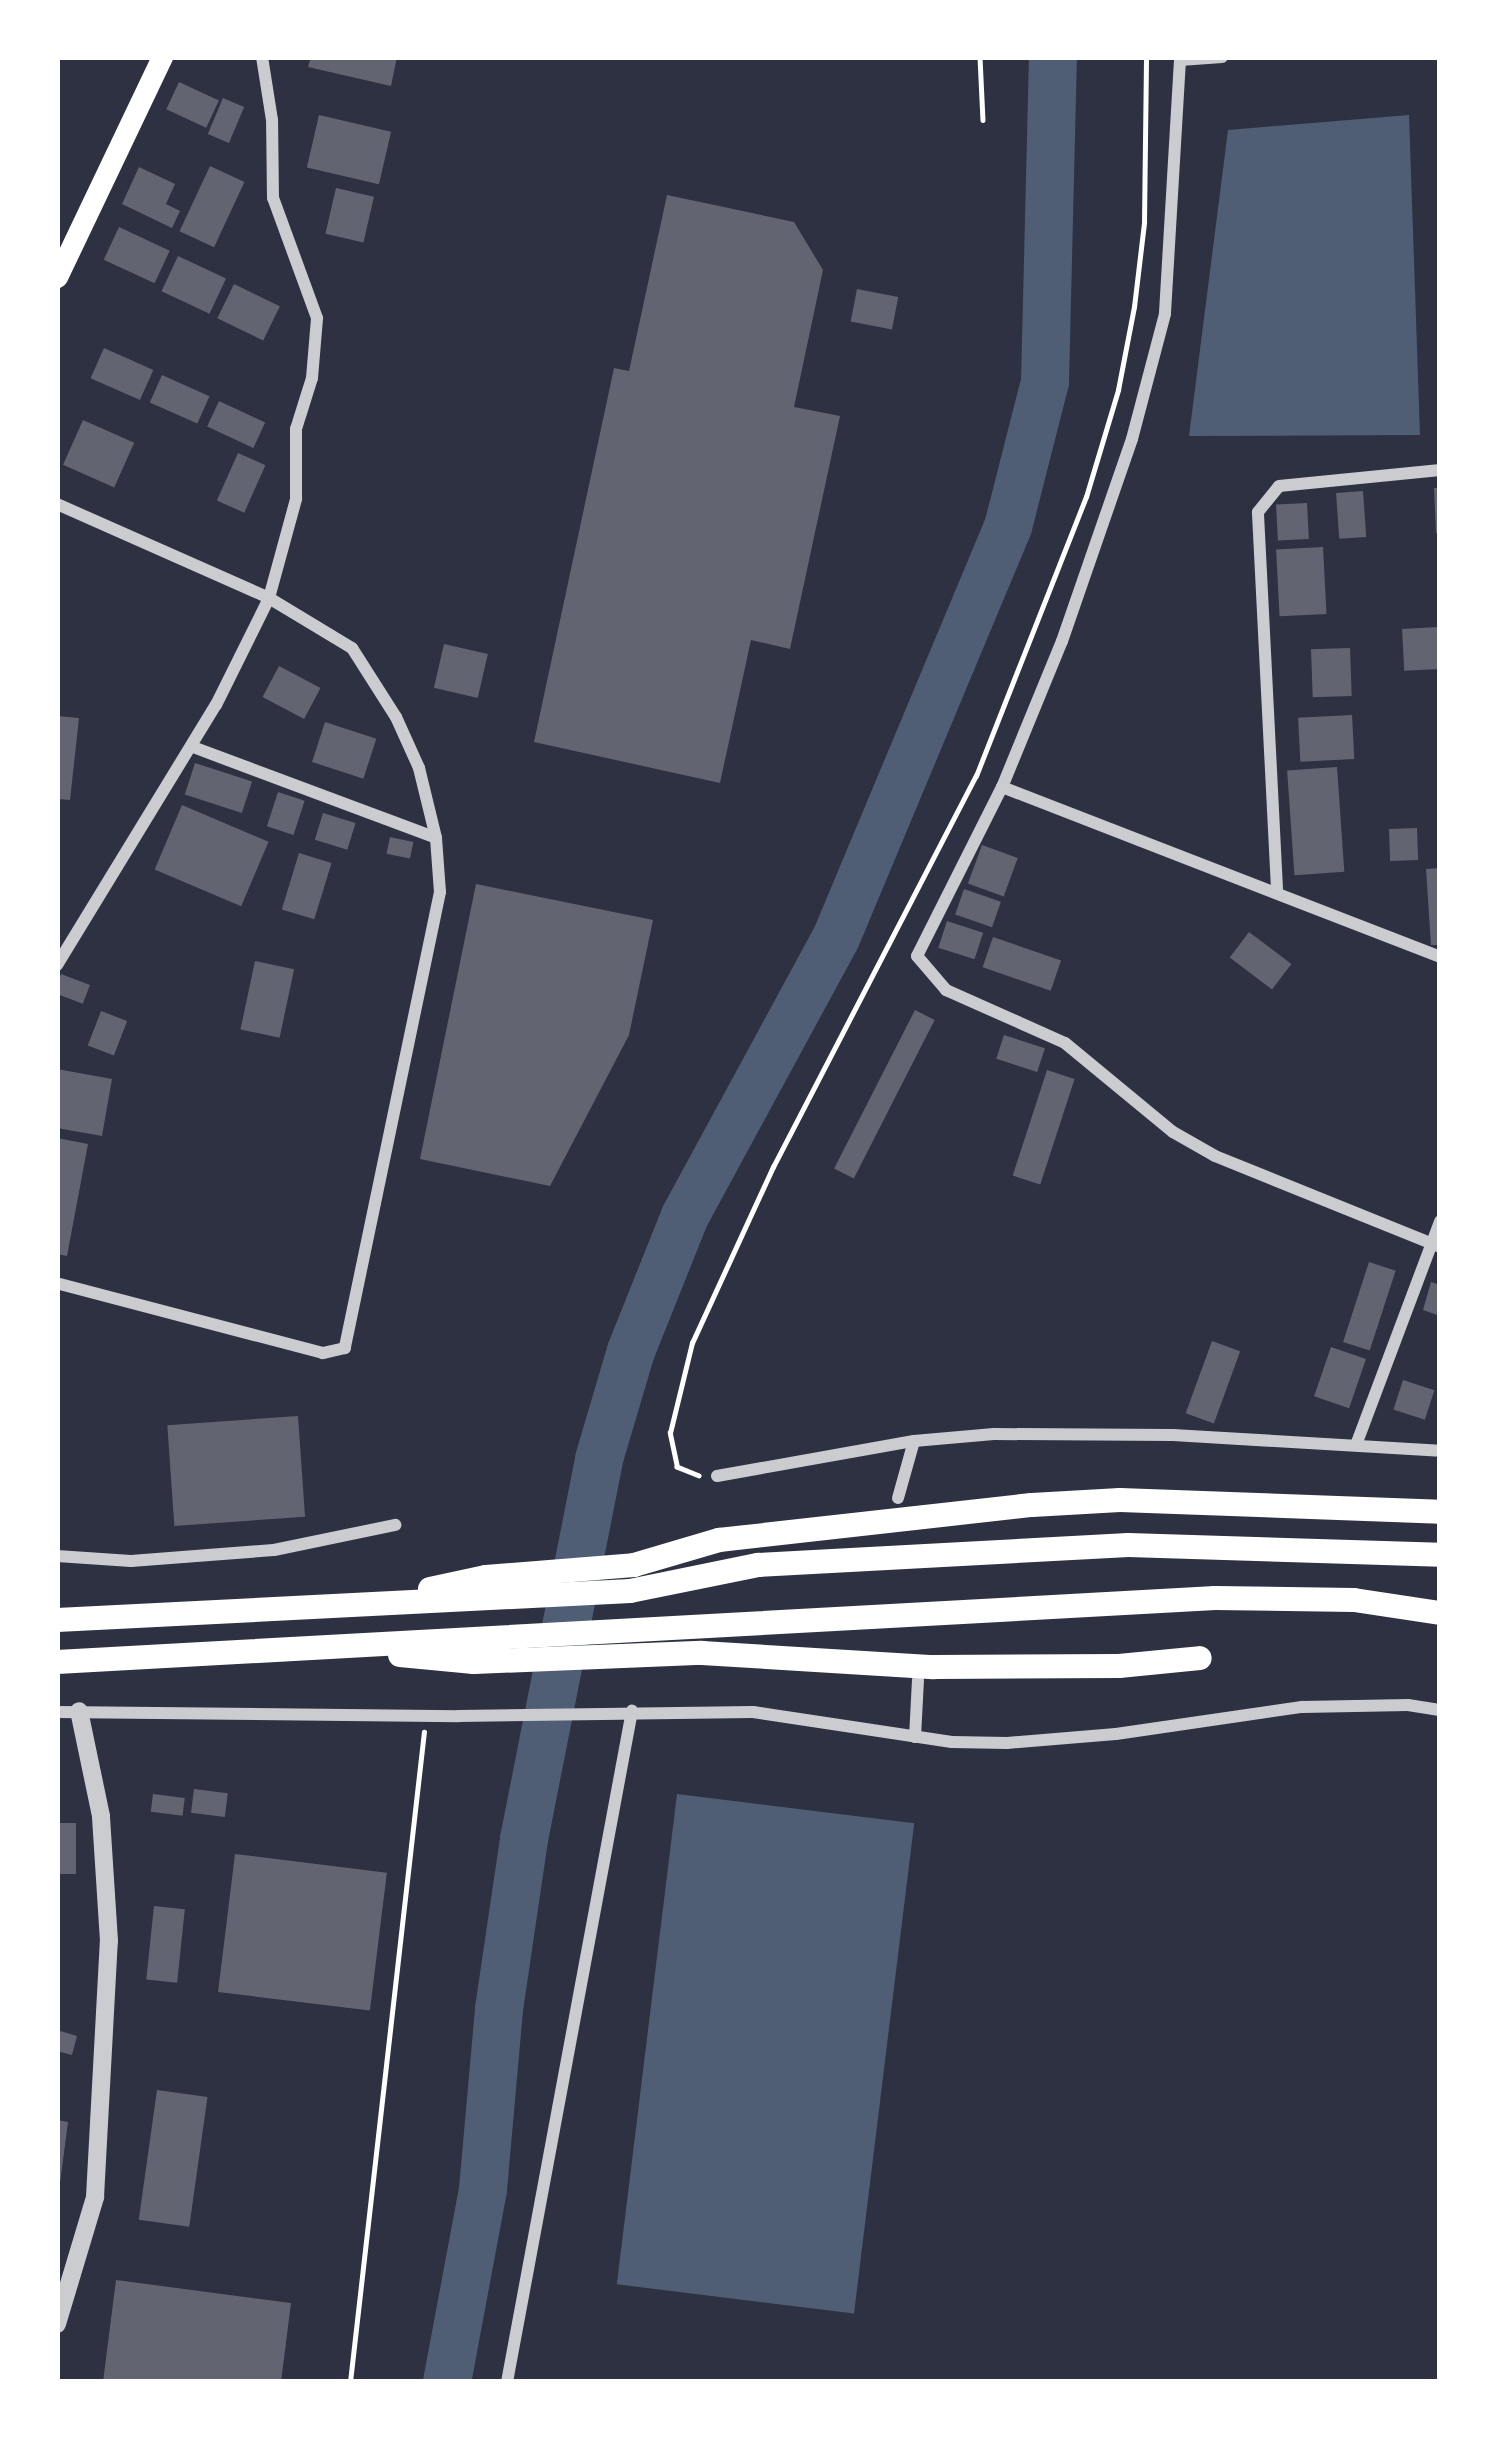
<!DOCTYPE html>
<style>
body{margin:0}
#map{position:relative;width:1497px;height:2439px;overflow:hidden;background:#2d3142;font-family:"Alegreya Sans",sans-serif}
div>[style]{position:absolute}
[style*='--x']{left:calc(var(--x)*1px);top:calc(var(--y)*1px);width:calc(var(--w)*1px);rotate:calc(var(--a)*1deg)}
.water>*{inset:0;background:#4f5d75;transform-origin:0 0}
.river>*{height:48px;margin:-24px;padding:0 24px;transform-origin:24px;border-radius:24px;background:#4f5d75}
.building>*{inset:0;background:#626471;transform-origin:0 0}
.path>*{height:4.5px;margin:-2.25px;padding:0 2.25px;transform-origin:2.25px;border-radius:2.25px;background:#fff}
.minor>*{height:12px;margin:-6px;padding:0 6px;transform-origin:6px;border-radius:6px;background:#caccd0}
.tertiary>*{height:18px;margin:-9px;padding:0 9px;transform-origin:9px;border-radius:9px;background:#caccd0}
.secondary>*{height:21px;margin:-10.5px;padding:0 10.5px;transform-origin:10.5px;border-radius:10.5px;background:#fff}
.trunk>*{height:24px;margin:-12px;padding:0 12px;transform-origin:12px;border-radius:12px;background:#fff}
span{translate:-50% -50%;white-space:nowrap;text-align:center;line-height:1.15;-webkit-text-stroke:12px #fff;paint-order:stroke}
.frame{position:absolute;inset:0;border:60px solid #fff;pointer-events:none}
</style>
<div id="map">
<div class="water">
<i style="clip-path:polygon(1409px 115px,1420px 435px,1189px 436px,1228px 130px)"></i>
<i style="left:677px;top:1794px;width:239px;height:494px;rotate:7deg"></i>
</div>
<div class="river">
<i style="--x:447;--y:2382;--w:196;--a:-79.4"></i>
<i style="--x:483;--y:2189;--w:181;--a:-84.9"></i>
<i style="--x:499;--y:2009;--w:172;--a:-81.6"></i>
<i style="--x:524;--y:1839;--w:387;--a:-78.8"></i>
<i style="--x:599;--y:1459;--w:113;--a:-73.5"></i>
<i style="--x:631;--y:1351;--w:145;--a:-68.2"></i>
<i style="--x:685;--y:1216;--w:316;--a:-61.5"></i>
<i style="--x:836;--y:938;--w:446;--a:-67.3"></i>
<i style="--x:1008;--y:527;--w:150;--a:-75.7"></i>
<i style="--x:1045;--y:382;--w:325;--a:-88.6"></i>
</div>
<div class="building">
<i style="clip-path:polygon(311px 57px,397px 57px,391px 86px,308px 67px)"></i>
<i style="left:179px;top:82px;width:44px;height:30px;rotate:25deg"></i>
<i style="left:223px;top:98px;width:23px;height:39px;rotate:23deg"></i>
<i style="left:319px;top:115px;width:74px;height:54px;rotate:13deg"></i>
<i style="left:210px;top:166px;width:38px;height:72px;rotate:25deg"></i>
<i style="clip-path:polygon(139px 167px,175px 184px,166px 204px,180px 211px,172px 228px,122px 204px)"></i>
<i style="left:336px;top:188px;width:39px;height:47px;rotate:13deg"></i>
<i style="clip-path:polygon(667px 195px,794px 222px,823px 270px,794px 407px,840px 416px,790px 649px,751px 640px,720px 783px,534px 742px,614px 368px,629px 371px)"></i>
<i style="left:119px;top:227px;width:56px;height:36px;rotate:25deg"></i>
<i style="left:178px;top:256px;width:53px;height:39px;rotate:25deg"></i>
<i style="left:234px;top:284px;width:51px;height:38px;rotate:26deg"></i>
<i style="left:857px;top:289px;width:42px;height:33px;rotate:11deg"></i>
<i style="left:104px;top:348px;width:54px;height:33px;rotate:24deg"></i>
<i style="left:162px;top:375px;width:52px;height:30px;rotate:24deg"></i>
<i style="left:219px;top:401px;width:51px;height:28px;rotate:25deg"></i>
<i style="left:83px;top:420px;width:56px;height:49px;rotate:24deg"></i>
<i style="left:238px;top:453px;width:30px;height:52px;rotate:24deg"></i>
<i style="clip-path:polygon(1434px 488px,1440px 488px,1440px 533px,1436px 533px)"></i>
<i style="left:1363px;top:491px;width:46px;height:27px;rotate:86deg"></i>
<i style="left:1307px;top:503px;width:36px;height:31px;rotate:87deg"></i>
<i style="left:1323px;top:547px;width:67px;height:47px;rotate:87deg"></i>
<i style="left:1438px;top:627px;width:42px;height:36px;rotate:87deg"></i>
<i style="left:444px;top:644px;width:45px;height:45px;rotate:13deg"></i>
<i style="left:1350px;top:648px;width:48px;height:39px;rotate:88deg"></i>
<i style="left:279px;top:666px;width:47px;height:35px;rotate:28deg"></i>
<i style="left:1352px;top:715px;width:44px;height:54px;rotate:87deg"></i>
<i style="clip-path:polygon(57px 716px,79px 718px,70px 800px,57px 799px)"></i>
<i style="left:325px;top:722px;width:54px;height:42px;rotate:18deg"></i>
<i style="left:195px;top:763px;width:60px;height:33px;rotate:18deg"></i>
<i style="left:1337px;top:767px;width:105px;height:50px;rotate:86deg"></i>
<i style="left:278px;top:792px;width:28px;height:36px;rotate:18deg"></i>
<i style="left:182px;top:805px;width:94px;height:70px;rotate:23deg"></i>
<i style="left:323px;top:813px;width:34px;height:28px;rotate:17deg"></i>
<i style="left:1417px;top:828px;width:32px;height:28px;rotate:88deg"></i>
<i style="left:390px;top:837px;width:24px;height:17px;rotate:12deg"></i>
<i style="left:982px;top:845px;width:38px;height:41px;rotate:20deg"></i>
<i style="left:299px;top:853px;width:34px;height:59px;rotate:17deg"></i>
<i style="clip-path:polygon(1440px 868px,1440px 945px,1431px 945px,1426px 869px)"></i>
<i style="clip-path:polygon(476px 884px,653px 920px,629px 1035px,550px 1186px,420px 1159px)"></i>
<i style="left:964px;top:889px;width:39px;height:27px;rotate:19deg"></i>
<i style="left:947px;top:921px;width:38px;height:28px;rotate:18deg"></i>
<i style="left:1249px;top:932px;width:53px;height:32px;rotate:37deg"></i>
<i style="left:993px;top:937px;width:72px;height:32px;rotate:19deg"></i>
<i style="left:255px;top:961px;width:40px;height:70px;rotate:12deg"></i>
<i style="left:61px;top:974px;width:31px;height:20px;rotate:21deg"></i>
<i style="left:915px;top:1010px;width:22px;height:178px;rotate:27deg"></i>
<i style="left:101px;top:1011px;width:28px;height:37px;rotate:21deg"></i>
<i style="left:1004px;top:1035px;width:43px;height:25px;rotate:18deg"></i>
<i style="clip-path:polygon(57px 1069px,112px 1079px,102px 1136px,57px 1128px)"></i>
<i style="left:1047px;top:1070px;width:29px;height:111px;rotate:18deg"></i>
<i style="clip-path:polygon(57px 1138px,88px 1144px,67px 1256px,57px 1254px)"></i>
<i style="left:1369px;top:1262px;width:28px;height:84px;rotate:18deg"></i>
<i style="clip-path:polygon(1431px 1282px,1440px 1285px,1440px 1316px,1423px 1310px)"></i>
<i style="left:1212px;top:1341px;width:30px;height:77px;rotate:20deg"></i>
<i style="left:1331px;top:1347px;width:37px;height:52px;rotate:19deg"></i>
<i style="left:1403px;top:1380px;width:33px;height:31px;rotate:18deg"></i>
<i style="left:298px;top:1416px;width:101px;height:131px;rotate:86deg"></i>
<i style="left:194px;top:1789px;width:34px;height:24px;rotate:7deg"></i>
<i style="left:153px;top:1794px;width:32px;height:18px;rotate:7deg"></i>
<i style="left:57px;top:1823px;width:19px;height:51px"></i>
<i style="left:235px;top:1854px;width:153px;height:139px;rotate:7deg"></i>
<i style="left:154px;top:1906px;width:31px;height:74px;rotate:6deg"></i>
<i style="clip-path:polygon(57px 2030px,77px 2036px,72px 2055px,57px 2051px)"></i>
<i style="left:157px;top:2090px;width:51px;height:131px;rotate:8deg"></i>
<i style="clip-path:polygon(57px 2120px,68px 2122px,60px 2183px,57px 2182px)"></i>
<i style="clip-path:polygon(116px 2280px,291px 2303px,281px 2382px,103px 2382px)"></i>
</div>
<div class="path">
<i style="--x:980;--y:57;--w:63;--a:87.3"></i>
<i style="--x:699;--y:1476;--w:24;--a:-158"></i>
<i style="--x:677;--y:1467;--w:35;--a:-102"></i>
<i style="--x:670;--y:1433;--w:93;--a:-76.3"></i>
<i style="--x:692;--y:1343;--w:194;--a:-65.3"></i>
<i style="--x:773;--y:1167;--w:441;--a:-62.6"></i>
<i style="--x:976;--y:776;--w:300;--a:-68.5"></i>
<i style="--x:1086;--y:497;--w:112;--a:-73.3"></i>
<i style="--x:1118;--y:390;--w:85;--a:-79.1"></i>
<i style="--x:1134;--y:307;--w:85;--a:-83.2"></i>
<i style="--x:1144;--y:223;--w:166;--a:-89.3"></i>
<i style="--x:350;--y:2382;--w:654;--a:-83.51"></i>
</div>
<div class="minor">
<i style="--x:1222;--y:57;--w:42;--a:175.9"></i>
<i style="--x:1180;--y:60;--w:254;--a:93.4"></i>
<i style="--x:1165;--y:314;--w:129;--a:104.8"></i>
<i style="--x:1132;--y:439;--w:214;--a:109.1"></i>
<i style="--x:1062;--y:641;--w:158;--a:112.3"></i>
<i style="--x:1002;--y:787;--w:189;--a:116.7"></i>
<i style="--x:917;--y:956;--w:45;--a:49.5"></i>
<i style="--x:946;--y:990;--w:130;--a:24"></i>
<i style="--x:1065;--y:1043;--w:140;--a:39.5"></i>
<i style="--x:1173;--y:1132;--w:48;--a:29.7"></i>
<i style="--x:1215;--y:1156;--w:243;--a:22"></i>
<i style="--x:57;--y:504;--w:232;--a:23.9"></i>
<i style="--x:269;--y:598;--w:97;--a:31.1"></i>
<i style="--x:352;--y:648;--w:82;--a:57.5"></i>
<i style="--x:396;--y:717;--w:56;--a:65.7"></i>
<i style="--x:419;--y:768;--w:72;--a:76.3"></i>
<i style="--x:436;--y:838;--w:54;--a:85.8"></i>
<i style="--x:440;--y:892;--w:466;--a:101.8"></i>
<i style="--x:345;--y:1348;--w:23;--a:167"></i>
<i style="--x:323;--y:1353;--w:275;--a:-165.3"></i>
<i style="--x:193;--y:747;--w:259;--a:20.5"></i>
<i style="--x:1002;--y:787;--w:470;--a:21.2"></i>
<i style="--x:1277;--y:889;--w:377;--a:-92.9"></i>
<i style="--x:1258;--y:512;--w:33;--a:-51"></i>
<i style="--x:1279;--y:486;--w:162;--a:-5.7"></i>
<i style="--x:57;--y:965;--w:305;--a:-58.6"></i>
<i style="--x:216;--y:705;--w:119;--a:-63.6"></i>
<i style="--x:269;--y:598;--w:103;--a:-74.7"></i>
<i style="--x:296;--y:499;--w:70;--a:-90"></i>
<i style="--x:296;--y:429;--w:53;--a:-72.6"></i>
<i style="--x:312;--y:378;--w:60;--a:-85.2"></i>
<i style="--x:317;--y:318;--w:128;--a:-110.1"></i>
<i style="--x:273;--y:198;--w:78;--a:-90.7"></i>
<i style="--x:272;--y:120;--w:64;--a:-99"></i>
<i style="--x:1356;--y:1445;--w:239;--a:-69.4"></i>
<i style="--x:717;--y:1476;--w:200;--a:-10.1"></i>
<i style="--x:914;--y:1441;--w:80;--a:-5"></i>
<i style="--x:994;--y:1434;--w:179;--a:0.3"></i>
<i style="--x:1173;--y:1435;--w:267;--a:3.4"></i>
<i style="--x:898;--y:1498;--w:59;--a:-74.3"></i>
<i style="--x:57;--y:1556;--w:74;--a:3.9"></i>
<i style="--x:131;--y:1561;--w:143;--a:-4.4"></i>
<i style="--x:274;--y:1550;--w:124;--a:-11.7"></i>
<i style="--x:57;--y:1712;--w:402;--a:0.6"></i>
<i style="--x:459;--y:1716;--w:294;--a:-0.8"></i>
<i style="--x:753;--y:1712;--w:201;--a:8.6"></i>
<i style="--x:952;--y:1742;--w:55;--a:1"></i>
<i style="--x:1007;--y:1743;--w:109;--a:-4.7"></i>
<i style="--x:1116;--y:1734;--w:188;--a:-8.3"></i>
<i style="--x:1302;--y:1707;--w:106;--a:-1.1"></i>
<i style="--x:1408;--y:1705;--w:32;--a:9"></i>
<i style="--x:915;--y:1737;--w:57;--a:-87"></i>
<i style="--x:507;--y:2382;--w:683;--a:-79.45"></i>
</div>
<div class="tertiary">
<i style="--x:57;--y:2324;--w:133;--a:-73.3"></i>
<i style="--x:95;--y:2197;--w:256;--a:-86.9"></i>
<i style="--x:109;--y:1941;--w:125;--a:-93.7"></i>
<i style="--x:101;--y:1816;--w:107;--a:-101.8"></i>
</div>
<div class="secondary">
<i style="--x:57;--y:277;--w:244;--a:-64.5"></i>
</div>
<div class="trunk">
<i style="--x:430;--y:1589;--w:57;--a:-12.1"></i>
<i style="--x:486;--y:1577;--w:148;--a:-4.6"></i>
<i style="--x:634;--y:1565;--w:89;--a:-16.4"></i>
<i style="--x:719;--y:1540;--w:315;--a:-6.4"></i>
<i style="--x:1032;--y:1505;--w:88;--a:-3.3"></i>
<i style="--x:1120;--y:1500;--w:320;--a:2.1"></i>
<i style="--x:57;--y:1620;--w:574;--a:-2.9"></i>
<i style="--x:630;--y:1591;--w:131;--a:-11.5"></i>
<i style="--x:758;--y:1565;--w:371;--a:-3.1"></i>
<i style="--x:1128;--y:1545;--w:312;--a:1.8"></i>
<i style="--x:400;--y:1655;--w:74;--a:5.4"></i>
<i style="--x:474;--y:1662;--w:228;--a:-2.3"></i>
<i style="--x:702;--y:1653;--w:232;--a:3.5"></i>
<i style="--x:934;--y:1667;--w:185;--a:-0.3"></i>
<i style="--x:1119;--y:1666;--w:81;--a:-5.6"></i>
<i style="--x:57;--y:1662;--w:1160;--a:-3.16"></i>
<i style="--x:1215;--y:1598;--w:139;--a:0.8"></i>
<i style="--x:1354;--y:1600;--w:87;--a:8.6"></i>
</div>
<div class="frame"></div>
</div>
